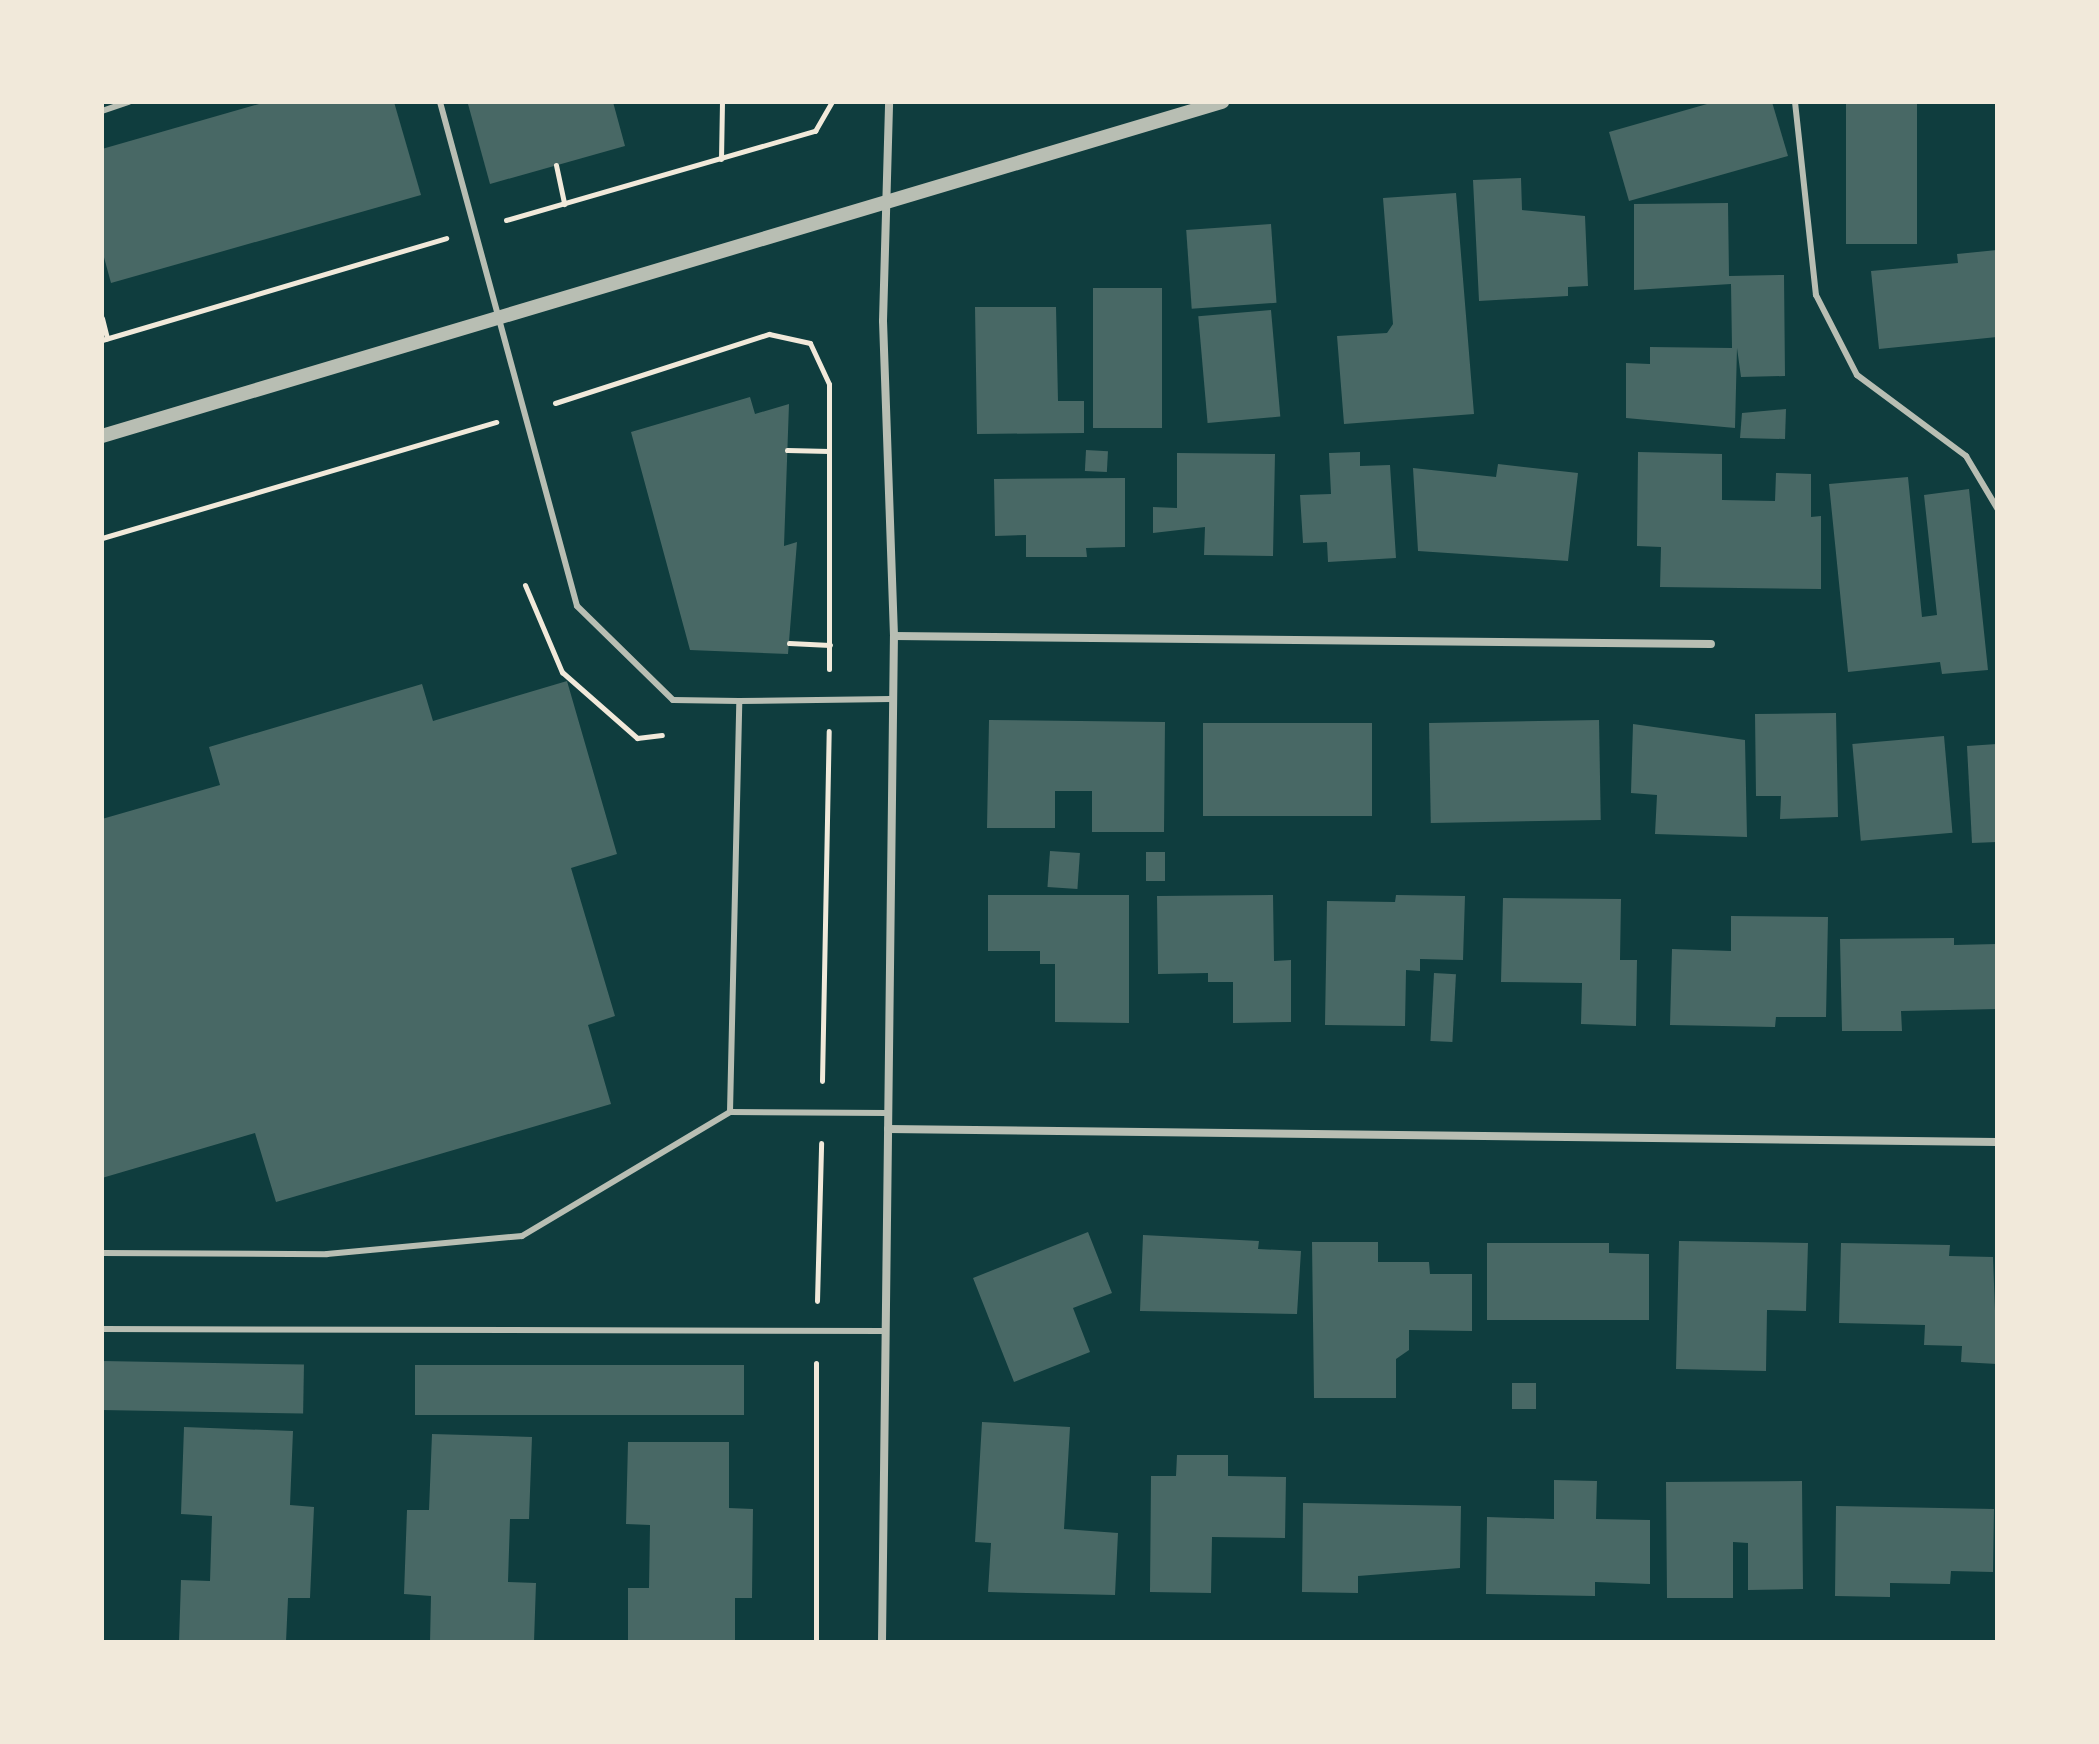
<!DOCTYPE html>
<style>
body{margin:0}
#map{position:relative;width:2099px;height:1744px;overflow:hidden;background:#0f3d3e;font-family:"Fira Sans",sans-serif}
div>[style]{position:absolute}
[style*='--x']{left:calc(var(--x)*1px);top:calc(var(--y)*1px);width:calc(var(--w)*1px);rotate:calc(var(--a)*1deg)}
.building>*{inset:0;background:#486865;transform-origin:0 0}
.path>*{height:5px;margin:-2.5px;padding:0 2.5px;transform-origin:2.5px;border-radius:2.5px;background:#f1e9da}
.service>*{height:6px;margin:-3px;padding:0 3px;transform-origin:3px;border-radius:3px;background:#b8beb3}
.minor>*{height:8px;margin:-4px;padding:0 4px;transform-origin:4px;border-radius:4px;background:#b8beb3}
.tertiary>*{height:14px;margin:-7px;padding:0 7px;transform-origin:7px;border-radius:7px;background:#b8beb3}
span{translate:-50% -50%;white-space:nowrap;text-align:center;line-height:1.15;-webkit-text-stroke:6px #f1e9da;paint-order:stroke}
.frame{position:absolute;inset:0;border:104px solid #f1e9da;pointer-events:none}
</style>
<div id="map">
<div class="building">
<i style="clip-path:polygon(266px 102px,394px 102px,421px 195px,111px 283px,102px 250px,102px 149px)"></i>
<i style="clip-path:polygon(474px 102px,613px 102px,625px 146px,490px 184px,468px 104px)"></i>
<i style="clip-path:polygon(1714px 102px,1772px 102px,1788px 156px,1629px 201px,1609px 132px)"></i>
<i style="left:1846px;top:102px;width:71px;height:142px"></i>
<i style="clip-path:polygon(1521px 178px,1522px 210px,1585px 216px,1588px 286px,1568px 287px,1568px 296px,1479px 301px,1473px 180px)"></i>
<i style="clip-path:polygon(1456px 193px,1474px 414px,1344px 424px,1337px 336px,1387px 333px,1393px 324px,1383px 198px)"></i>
<i style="clip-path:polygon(1728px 203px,1729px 276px,1784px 275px,1785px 376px,1741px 377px,1737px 348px,1735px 428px,1626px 418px,1626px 363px,1650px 364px,1650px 347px,1732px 348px,1731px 284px,1634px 290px,1634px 204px)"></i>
<i style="left:1271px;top:224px;width:79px;height:85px;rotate:86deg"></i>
<i style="clip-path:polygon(1997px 250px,1997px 337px,1879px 349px,1871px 271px,1958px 263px,1957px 254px)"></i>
<i style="left:1093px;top:288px;width:69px;height:140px"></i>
<i style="clip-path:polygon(975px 307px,1056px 307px,1058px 401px,1084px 401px,1084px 433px,977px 434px)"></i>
<i style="left:1271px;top:310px;width:107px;height:73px;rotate:85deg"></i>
<i style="clip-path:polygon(750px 397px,755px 414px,789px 404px,784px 546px,797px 542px,788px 654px,690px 650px,631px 432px)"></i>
<i style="clip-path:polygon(1786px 409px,1785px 439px,1740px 438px,1742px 413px)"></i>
<i style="left:1086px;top:450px;width:22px;height:21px;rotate:3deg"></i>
<i style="clip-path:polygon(1360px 452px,1360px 466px,1390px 465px,1396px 558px,1328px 562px,1327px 542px,1303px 543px,1300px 495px,1331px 494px,1329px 453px)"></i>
<i style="clip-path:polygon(1638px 452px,1722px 454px,1722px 500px,1775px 501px,1776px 473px,1811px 474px,1811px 517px,1821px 516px,1821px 589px,1660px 587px,1661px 547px,1637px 546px)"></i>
<i style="clip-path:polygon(1177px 453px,1275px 454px,1273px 556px,1204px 555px,1205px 527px,1153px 533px,1153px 507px,1177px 508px)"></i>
<i style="clip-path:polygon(1498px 464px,1578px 473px,1568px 561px,1418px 551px,1413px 468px,1496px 477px)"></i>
<i style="clip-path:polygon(1908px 477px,1922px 617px,1937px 615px,1924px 495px,1969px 489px,1988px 670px,1942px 674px,1940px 662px,1848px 672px,1829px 484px)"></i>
<i style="clip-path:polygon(1125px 478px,1125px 547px,1086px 548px,1087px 557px,1026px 557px,1026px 535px,995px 536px,994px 479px)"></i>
<i style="clip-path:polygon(567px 681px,617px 854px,571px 868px,615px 1016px,588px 1025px,611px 1104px,276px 1202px,255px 1133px,102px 1178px,102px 819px,220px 785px,209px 747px,422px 684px,433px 721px)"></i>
<i style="clip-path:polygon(1836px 713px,1838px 817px,1780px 819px,1781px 796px,1756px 796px,1755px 714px)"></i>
<i style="clip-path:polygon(989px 720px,1165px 722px,1164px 832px,1092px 832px,1092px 791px,1055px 791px,1055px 828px,987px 828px)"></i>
<i style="left:1599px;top:720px;width:100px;height:170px;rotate:89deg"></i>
<i style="left:1203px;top:723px;width:169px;height:93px"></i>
<i style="clip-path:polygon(1633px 724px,1745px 740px,1747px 837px,1655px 834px,1657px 795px,1631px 793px)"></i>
<i style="left:1944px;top:736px;width:97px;height:92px;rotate:85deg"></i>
<i style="clip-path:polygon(1997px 744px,1997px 842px,1972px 843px,1967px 746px)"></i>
<i style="left:1050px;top:851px;width:30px;height:36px;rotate:4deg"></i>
<i style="left:1146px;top:852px;width:19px;height:29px"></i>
<i style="clip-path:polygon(988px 895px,1129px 895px,1129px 1023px,1055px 1022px,1055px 964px,1040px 964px,1040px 951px,988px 951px)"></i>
<i style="clip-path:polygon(1273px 895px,1274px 961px,1291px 960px,1291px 1022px,1233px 1023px,1233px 982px,1208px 982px,1208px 973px,1158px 974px,1157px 896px)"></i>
<i style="clip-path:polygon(1396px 895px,1465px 896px,1463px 960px,1420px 959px,1420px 971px,1406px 970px,1405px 1026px,1325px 1025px,1327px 901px,1395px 902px)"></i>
<i style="clip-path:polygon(1503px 898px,1621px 899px,1620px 960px,1637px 960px,1636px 1026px,1581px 1024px,1582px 983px,1501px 982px)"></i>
<i style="clip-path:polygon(1731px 916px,1828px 917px,1826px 1017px,1776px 1017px,1775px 1027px,1670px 1025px,1672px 949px,1731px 951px)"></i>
<i style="clip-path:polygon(1954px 938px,1954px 945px,1997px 944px,1997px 1009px,1901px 1011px,1902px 1031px,1842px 1031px,1840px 939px)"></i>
<i style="left:1434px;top:973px;width:22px;height:68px;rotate:3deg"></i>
<i style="clip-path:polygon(1088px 1232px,1112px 1293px,1073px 1308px,1090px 1352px,1014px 1382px,973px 1278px)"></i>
<i style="clip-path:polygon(1143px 1235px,1259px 1241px,1258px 1249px,1301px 1251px,1297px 1314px,1140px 1311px)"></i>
<i style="clip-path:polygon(1679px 1241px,1808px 1243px,1806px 1311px,1767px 1310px,1766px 1371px,1676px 1369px)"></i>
<i style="clip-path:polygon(1312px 1242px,1378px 1242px,1378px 1262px,1429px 1262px,1430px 1274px,1472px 1274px,1472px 1331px,1409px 1330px,1409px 1350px,1396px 1359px,1396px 1398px,1314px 1398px)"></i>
<i style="clip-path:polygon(1487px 1243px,1609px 1243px,1609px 1253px,1649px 1254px,1649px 1320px,1487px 1320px)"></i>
<i style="clip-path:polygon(1841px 1243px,1950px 1245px,1949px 1256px,1993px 1257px,1997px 1364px,1961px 1362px,1962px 1346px,1924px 1345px,1925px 1325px,1839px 1323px)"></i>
<i style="left:102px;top:1361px;width:202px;height:49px;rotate:1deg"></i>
<i style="left:415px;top:1365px;width:329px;height:50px"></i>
<i style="left:1512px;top:1383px;width:24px;height:26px"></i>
<i style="clip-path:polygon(982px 1422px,1070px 1427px,1064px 1529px,1118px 1533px,1115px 1595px,988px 1592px,991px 1543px,975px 1542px)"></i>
<i style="clip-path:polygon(184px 1427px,293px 1431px,290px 1505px,314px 1507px,310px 1598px,288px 1598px,286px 1642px,179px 1642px,181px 1580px,210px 1581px,212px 1516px,181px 1514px)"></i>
<i style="clip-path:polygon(432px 1434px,532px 1437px,529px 1519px,510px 1519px,508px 1582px,536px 1583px,534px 1642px,430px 1642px,431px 1596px,404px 1594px,407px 1510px,429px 1510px)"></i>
<i style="clip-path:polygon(628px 1442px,729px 1442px,729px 1508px,753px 1509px,752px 1598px,735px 1598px,735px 1642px,628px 1642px,628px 1588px,649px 1588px,650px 1525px,626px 1524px)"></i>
<i style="clip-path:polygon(1177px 1455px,1228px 1455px,1228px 1476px,1286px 1477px,1285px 1538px,1212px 1537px,1211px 1593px,1150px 1592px,1151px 1476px,1176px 1476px)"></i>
<i style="clip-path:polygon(1554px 1480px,1597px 1481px,1596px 1519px,1650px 1520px,1650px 1584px,1595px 1582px,1595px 1596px,1486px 1594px,1487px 1517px,1554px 1519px)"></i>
<i style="clip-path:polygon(1802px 1481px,1803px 1589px,1748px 1590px,1748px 1543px,1733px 1542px,1733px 1598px,1667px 1598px,1666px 1482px)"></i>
<i style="clip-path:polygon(1303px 1503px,1461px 1506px,1460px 1568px,1358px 1576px,1358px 1593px,1302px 1592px)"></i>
<i style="clip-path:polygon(1836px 1506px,1994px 1509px,1993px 1572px,1951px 1571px,1950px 1584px,1890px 1583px,1890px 1597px,1835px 1596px)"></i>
</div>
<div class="path">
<i style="--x:721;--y:159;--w:57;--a:-89"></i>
<i style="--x:556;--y:165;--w:40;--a:78"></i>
<i style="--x:506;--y:220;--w:322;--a:-16.1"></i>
<i style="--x:815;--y:131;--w:34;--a:-60"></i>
<i style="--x:102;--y:318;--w:21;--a:76"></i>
<i style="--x:102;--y:340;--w:359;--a:-16.5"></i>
<i style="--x:555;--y:403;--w:225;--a:-17.9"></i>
<i style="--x:769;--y:334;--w:42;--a:12.4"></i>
<i style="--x:810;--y:343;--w:45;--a:65.1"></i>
<i style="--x:829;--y:384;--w:285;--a:90"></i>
<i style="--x:787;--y:450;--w:42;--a:1.4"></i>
<i style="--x:102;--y:538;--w:411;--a:-16.4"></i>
<i style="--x:525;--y:585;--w:95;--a:67"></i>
<i style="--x:562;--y:672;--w:100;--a:41.3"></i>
<i style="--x:637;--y:738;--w:25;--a:-7"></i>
<i style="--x:789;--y:643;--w:41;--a:2.8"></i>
<i style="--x:822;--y:1081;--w:350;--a:-88.9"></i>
<i style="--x:817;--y:1301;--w:158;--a:-88.5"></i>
<i style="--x:816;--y:1642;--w:279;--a:-90"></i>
</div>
<div class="service">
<i style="--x:440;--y:102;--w:522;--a:74.79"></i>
<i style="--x:577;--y:606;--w:134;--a:44.4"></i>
<i style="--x:673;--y:700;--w:66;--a:0.9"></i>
<i style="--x:1795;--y:102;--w:194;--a:83.8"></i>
<i style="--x:1816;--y:295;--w:90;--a:62.9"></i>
<i style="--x:1857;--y:375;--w:136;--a:36.6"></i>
<i style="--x:1966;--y:456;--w:61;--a:59.2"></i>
<i style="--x:102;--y:111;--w:28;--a:-19"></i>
<i style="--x:887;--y:1113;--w:157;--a:-179.6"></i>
<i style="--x:730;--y:1112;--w:411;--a:-88.7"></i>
<i style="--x:739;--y:701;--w:152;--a:-0.8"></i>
<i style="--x:102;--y:1253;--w:225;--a:0.3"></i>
<i style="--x:327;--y:1254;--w:196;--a:-5.3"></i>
<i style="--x:522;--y:1236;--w:242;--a:-30.8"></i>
<i style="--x:102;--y:1329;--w:783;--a:0.15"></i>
</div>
<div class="minor">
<i style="--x:894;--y:636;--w:817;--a:0.56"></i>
<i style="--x:888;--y:1129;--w:1109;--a:0.67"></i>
<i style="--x:882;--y:1642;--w:1006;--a:-89.32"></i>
<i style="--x:894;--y:636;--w:315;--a:-92"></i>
<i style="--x:883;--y:321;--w:219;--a:-88.4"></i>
</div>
<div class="tertiary">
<i style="--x:102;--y:436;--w:1169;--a:-16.61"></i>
</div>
<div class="frame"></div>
</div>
